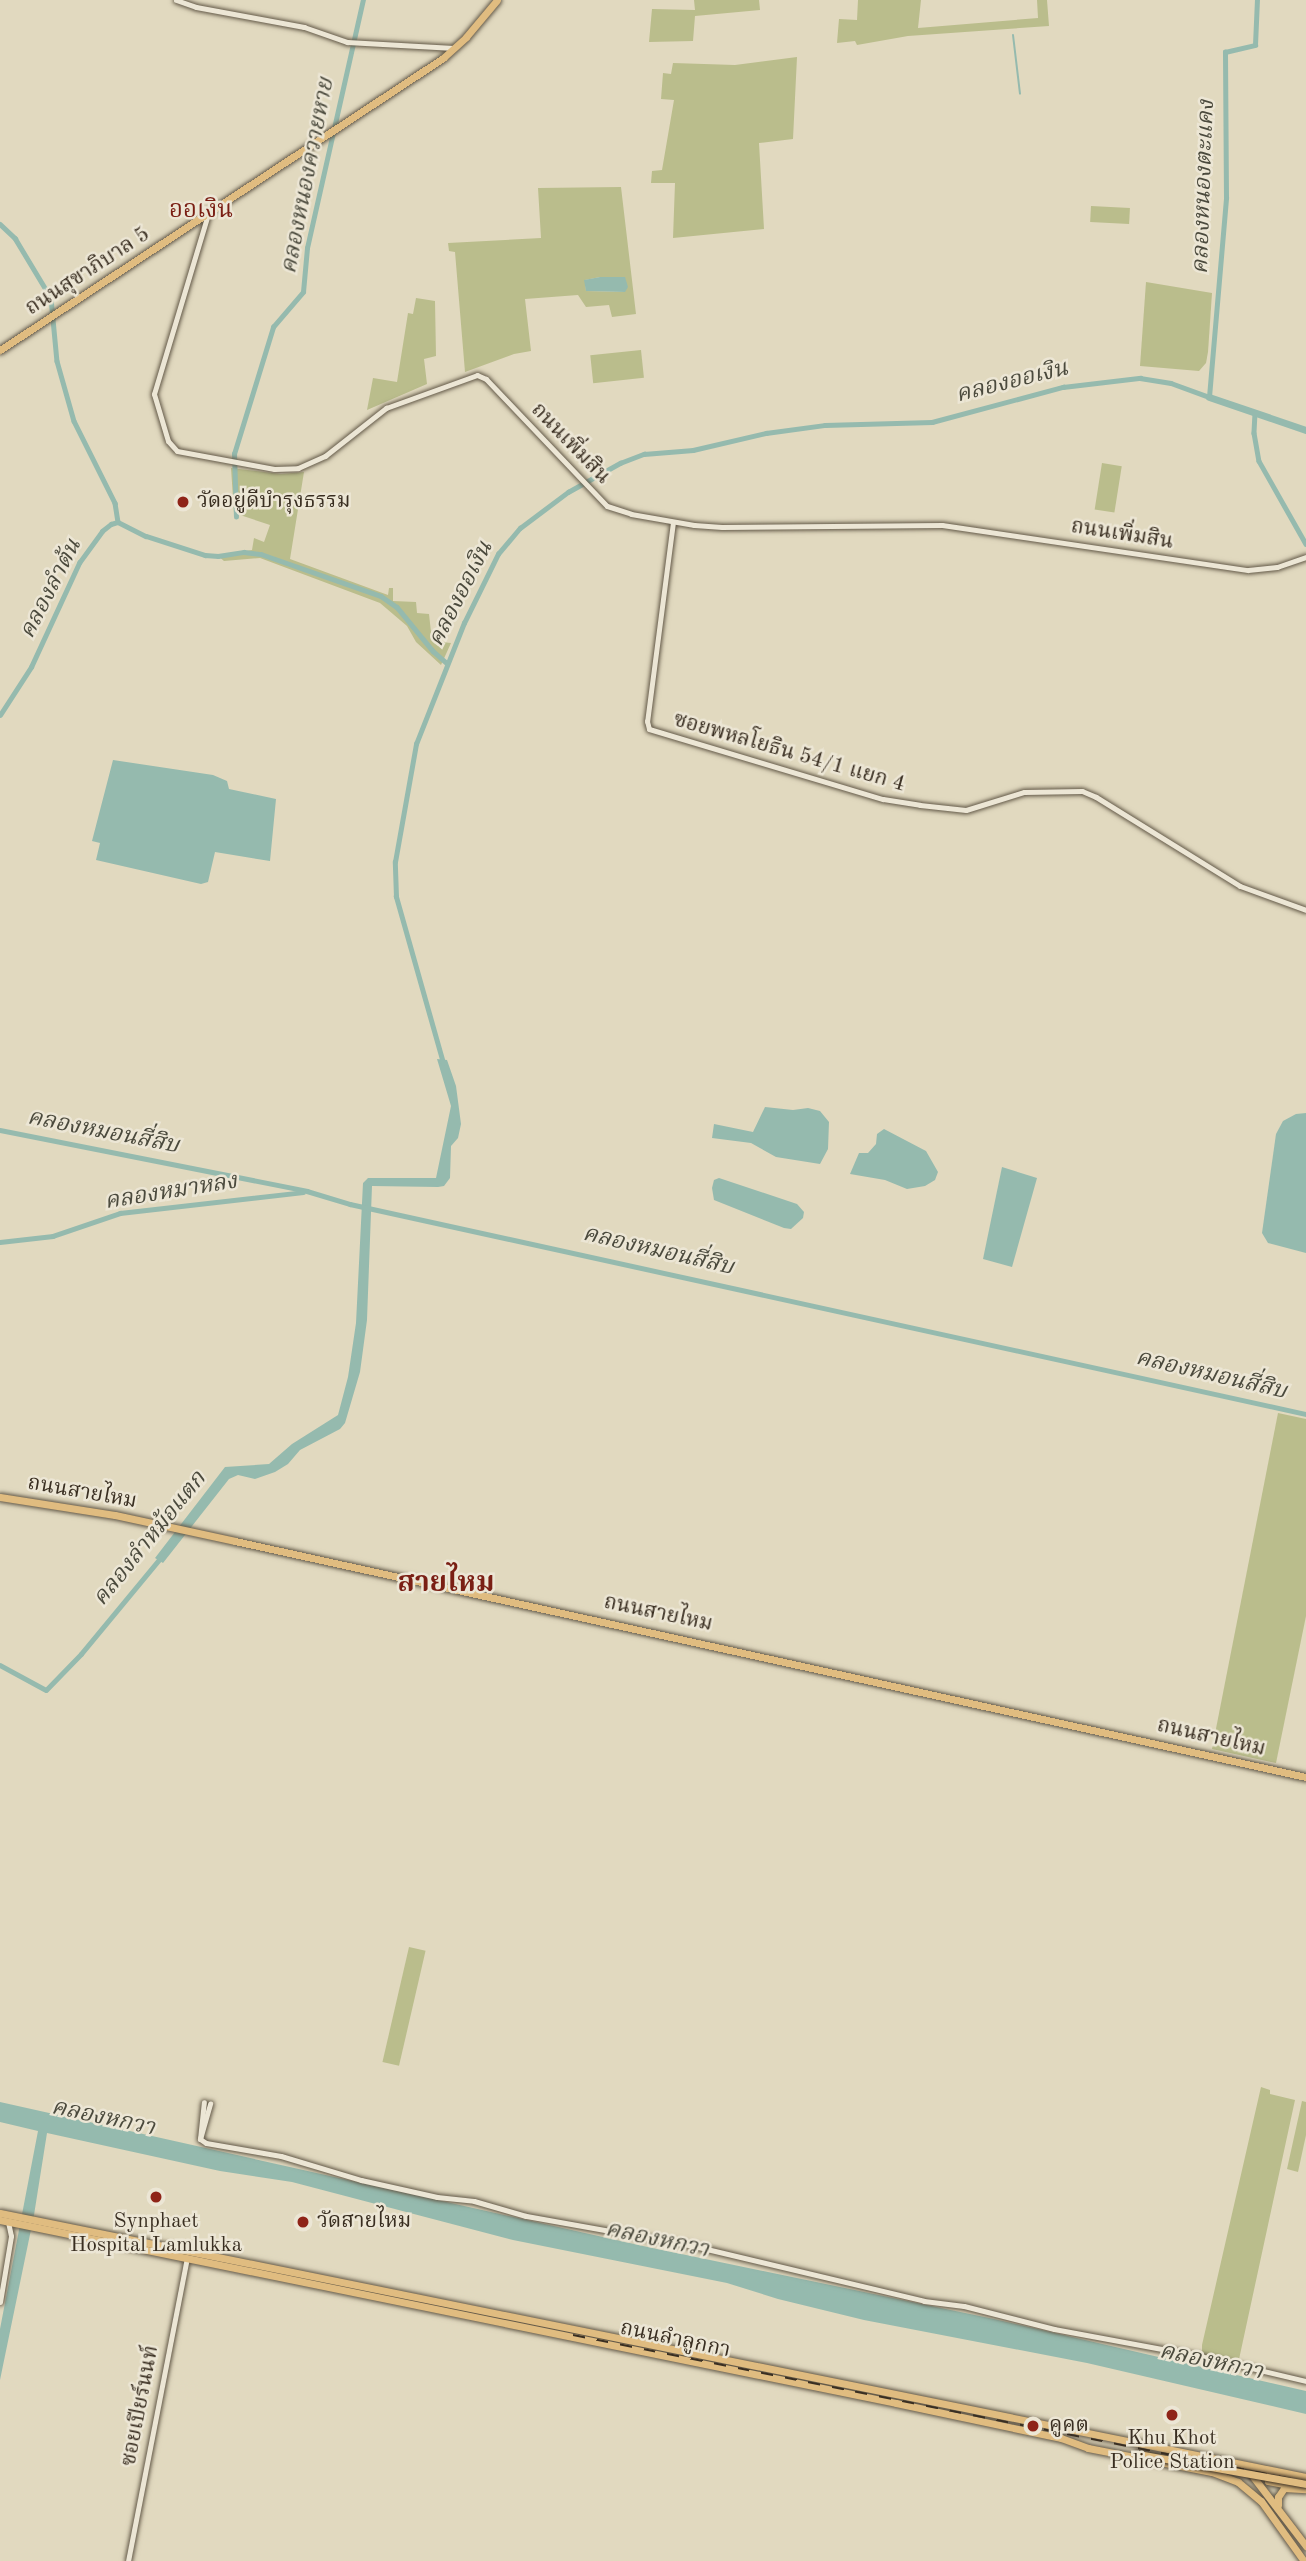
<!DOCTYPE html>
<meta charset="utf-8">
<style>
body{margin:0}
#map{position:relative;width:1306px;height:2561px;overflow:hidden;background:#e1d9bf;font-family:"Old Standard TT","Noto Serif Thai",serif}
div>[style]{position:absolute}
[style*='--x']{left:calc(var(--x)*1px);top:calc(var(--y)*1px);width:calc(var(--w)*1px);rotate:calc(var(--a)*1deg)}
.green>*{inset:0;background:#babd8c;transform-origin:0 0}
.water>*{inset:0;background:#95baae}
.stream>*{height:2px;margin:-1px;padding:0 1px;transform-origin:1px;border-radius:1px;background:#95baae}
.canal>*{height:4.5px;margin:-2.25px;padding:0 2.25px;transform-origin:2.25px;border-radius:2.25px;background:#95baae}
.river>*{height:7px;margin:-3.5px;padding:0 3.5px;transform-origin:3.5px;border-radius:3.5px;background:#95baae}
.roads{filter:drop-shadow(0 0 2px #635948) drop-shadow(0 0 2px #635948)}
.minor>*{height:5px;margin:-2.5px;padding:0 2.5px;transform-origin:2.5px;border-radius:2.5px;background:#ece6d5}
.major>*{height:7px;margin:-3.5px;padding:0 3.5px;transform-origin:3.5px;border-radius:3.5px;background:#e0bc80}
.rail>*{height:2px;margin-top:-1px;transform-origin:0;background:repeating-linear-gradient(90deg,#392e21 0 12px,transparent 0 24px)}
.bridges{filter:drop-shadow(0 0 2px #392e21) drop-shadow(0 0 2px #392e21)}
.major-bridge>*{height:7px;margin:-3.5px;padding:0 3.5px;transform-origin:3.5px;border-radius:3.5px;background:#e0bc80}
.dots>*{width:19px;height:19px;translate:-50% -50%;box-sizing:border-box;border:4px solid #ece6d5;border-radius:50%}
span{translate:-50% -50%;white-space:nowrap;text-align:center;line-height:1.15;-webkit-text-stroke:5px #ece6d5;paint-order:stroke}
.street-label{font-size:21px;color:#392e21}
.poi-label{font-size:21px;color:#392e21}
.left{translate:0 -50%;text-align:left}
.water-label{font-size:23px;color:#4b4a3d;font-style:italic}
.quarter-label{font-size:24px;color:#7a1f14}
.district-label{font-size:28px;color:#7a1f14;font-weight:700}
</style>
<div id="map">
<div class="green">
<i style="clip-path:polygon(694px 0,759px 0,760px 10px,695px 16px,693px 41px,649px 42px,652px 9px,695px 10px)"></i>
<i style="clip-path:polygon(858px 0,921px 0,918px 28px,1038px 18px,1037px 0,1047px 0,1049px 26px,908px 36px,857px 45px,855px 41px,837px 43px,839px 19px,857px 20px)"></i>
<i style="clip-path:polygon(797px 57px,793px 139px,759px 143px,764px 229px,673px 238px,675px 183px,651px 183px,652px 171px,662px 170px,674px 100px,661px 99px,663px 73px,671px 74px,673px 63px,735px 65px)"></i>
<i style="clip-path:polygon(evenodd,621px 187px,636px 314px,612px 317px,609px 305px,586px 307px,578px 295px,525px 299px,531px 351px,514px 354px,465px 372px,455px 252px,449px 251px,448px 243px,541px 238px,538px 188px,621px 187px,600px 277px,625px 277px,625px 292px,586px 291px,585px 280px,600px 277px)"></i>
<i style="left:1091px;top:206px;width:39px;height:16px;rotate:3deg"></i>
<i style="clip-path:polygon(1146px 282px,1212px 293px,1208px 352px,1206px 363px,1199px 371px,1140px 366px)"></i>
<i style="clip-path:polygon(416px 298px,435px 301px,436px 356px,424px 359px,427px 384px,367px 410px,373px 378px,397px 382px,408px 313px,413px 314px)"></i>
<i style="left:641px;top:350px;width:28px;height:51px;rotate:84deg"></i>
<i style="left:1102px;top:463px;width:20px;height:47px;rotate:9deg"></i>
<i style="clip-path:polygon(231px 468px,281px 474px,304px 472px,290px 559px,388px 595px,389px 588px,393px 588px,393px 601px,416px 602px,417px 613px,429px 614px,432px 641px,451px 643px,441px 665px,416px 642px,407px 626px,380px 603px,260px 558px,224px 561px,217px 555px,252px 550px,254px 538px,264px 542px,270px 525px,234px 513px)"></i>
<i style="clip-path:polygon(1278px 1413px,1306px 1419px,1306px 1616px,1276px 1763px,1212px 1749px)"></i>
<i style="left:409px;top:1947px;width:17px;height:118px;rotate:13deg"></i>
<i style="clip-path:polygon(1261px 2087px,1270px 2090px,1270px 2094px,1295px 2100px,1238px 2364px,1202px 2355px,1202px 2345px)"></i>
<i style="clip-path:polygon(1302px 2101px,1306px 2102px,1306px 2135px,1298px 2172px,1287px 2169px)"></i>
</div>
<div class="water">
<i style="clip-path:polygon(600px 277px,625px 277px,628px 287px,625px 292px,586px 291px,584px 280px)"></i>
<i style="clip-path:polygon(113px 760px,213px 775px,227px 781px,229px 789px,276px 799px,270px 861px,215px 852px,208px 882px,201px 884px,96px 860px,100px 843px,92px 841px)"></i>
<i style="clip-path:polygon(437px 1059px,447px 1060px,456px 1086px,461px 1124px,458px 1138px,451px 1146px,450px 1178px,444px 1186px,438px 1187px,372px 1186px,367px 1320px,360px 1372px,345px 1423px,340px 1429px,300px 1450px,288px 1464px,275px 1472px,255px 1479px,238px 1475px,229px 1479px,163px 1563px,155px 1558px,225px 1467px,269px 1464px,292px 1444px,338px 1415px,348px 1377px,356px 1323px,363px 1183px,368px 1178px,436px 1178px,451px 1106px)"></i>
<i style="clip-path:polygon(765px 1107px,793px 1110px,808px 1108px,820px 1111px,829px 1122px,828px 1149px,820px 1164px,776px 1157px,751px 1143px,712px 1138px,714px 1124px,753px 1132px)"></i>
<i style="clip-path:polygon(1306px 1113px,1306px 1253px,1268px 1243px,1262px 1233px,1276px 1134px,1283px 1121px,1296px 1114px)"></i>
<i style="clip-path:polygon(884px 1129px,926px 1151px,938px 1172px,935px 1180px,925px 1186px,907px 1189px,885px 1180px,850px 1174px,859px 1153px,868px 1153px,876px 1144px,877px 1134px)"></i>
<i style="clip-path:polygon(1002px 1167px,1037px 1178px,1012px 1267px,983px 1259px)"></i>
<i style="clip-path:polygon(719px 1178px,797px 1204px,804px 1212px,803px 1218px,791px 1229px,784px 1228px,714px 1200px,712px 1188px,714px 1180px)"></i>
<i style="clip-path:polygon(0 2102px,643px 2246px,994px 2319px,1306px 2391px,1306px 2414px,1087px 2363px,864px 2320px,778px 2299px,727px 2283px,513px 2240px,292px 2182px,220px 2171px,47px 2133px,34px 2215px,0 2380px,0 2329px,38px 2131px,0 2122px)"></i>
</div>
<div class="stream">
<i style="--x:1013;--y:35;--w:59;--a:83.2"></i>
</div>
<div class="canal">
<i style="--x:0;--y:224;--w:21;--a:43"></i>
<i style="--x:15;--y:238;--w:70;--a:59"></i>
<i style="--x:51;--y:298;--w:63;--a:84.6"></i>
<i style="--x:57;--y:361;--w:62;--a:74.2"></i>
<i style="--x:74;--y:421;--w:92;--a:63.4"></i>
<i style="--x:115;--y:503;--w:19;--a:81"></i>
<i style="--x:118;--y:522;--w:31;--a:27"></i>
<i style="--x:146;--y:536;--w:62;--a:17.9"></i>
<i style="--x:205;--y:555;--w:13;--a:4"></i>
<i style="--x:218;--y:556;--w:26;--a:-9"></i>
<i style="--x:244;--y:552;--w:17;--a:7"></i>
<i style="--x:261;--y:554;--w:127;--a:19.3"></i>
<i style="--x:381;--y:596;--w:19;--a:35"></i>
<i style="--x:397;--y:607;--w:57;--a:50.7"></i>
<i style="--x:433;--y:651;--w:18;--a:41"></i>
<i style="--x:1255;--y:413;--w:20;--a:93"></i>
<i style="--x:1254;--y:433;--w:28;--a:80"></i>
<i style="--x:1259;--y:461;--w:95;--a:60.5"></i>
<i style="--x:236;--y:517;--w:63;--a:-91.8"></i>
<i style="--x:234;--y:454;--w:133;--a:-72.9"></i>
<i style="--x:273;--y:327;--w:46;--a:-49.4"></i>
<i style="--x:303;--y:292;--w:44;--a:-84.8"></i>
<i style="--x:307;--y:248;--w:254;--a:-77.3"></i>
<i style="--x:0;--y:715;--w:57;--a:-57.1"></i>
<i style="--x:31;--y:667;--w:115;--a:-65.2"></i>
<i style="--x:79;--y:563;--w:39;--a:-54"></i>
<i style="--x:102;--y:531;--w:11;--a:-38"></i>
<i style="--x:111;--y:524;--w:7;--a:-16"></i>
<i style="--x:443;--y:1063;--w:173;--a:-105.8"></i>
<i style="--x:396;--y:897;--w:35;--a:-92"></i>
<i style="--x:395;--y:862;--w:120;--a:-79.9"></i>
<i style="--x:416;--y:744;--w:130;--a:-68.4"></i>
<i style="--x:464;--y:623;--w:77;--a:-63.8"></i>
<i style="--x:498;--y:554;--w:34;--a:-50"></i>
<i style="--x:520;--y:528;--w:60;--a:-36.9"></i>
<i style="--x:568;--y:492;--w:60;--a:-29.1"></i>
<i style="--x:620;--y:463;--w:26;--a:-21"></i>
<i style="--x:644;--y:454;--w:49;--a:-4.7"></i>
<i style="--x:693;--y:450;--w:75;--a:-13.1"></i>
<i style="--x:766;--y:433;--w:60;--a:-7.7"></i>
<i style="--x:825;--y:425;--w:107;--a:-1.6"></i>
<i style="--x:932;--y:422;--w:136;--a:-15"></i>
<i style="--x:1063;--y:387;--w:78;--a:-6.7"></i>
<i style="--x:1140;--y:378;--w:31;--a:9"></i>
<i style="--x:1171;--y:383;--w:40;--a:20.2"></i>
<i style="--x:1209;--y:397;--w:200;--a:-85.1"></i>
<i style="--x:1226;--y:198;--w:146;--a:-90.4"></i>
<i style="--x:1225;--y:52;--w:31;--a:-13"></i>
<i style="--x:1255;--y:45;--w:45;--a:-87.5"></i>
<i style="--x:0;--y:1130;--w:313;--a:11.2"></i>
<i style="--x:307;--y:1191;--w:45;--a:16.8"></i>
<i style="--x:350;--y:1204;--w:979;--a:12.39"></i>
<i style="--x:0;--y:1242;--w:53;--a:-6.5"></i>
<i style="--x:53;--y:1236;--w:71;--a:-18.9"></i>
<i style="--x:120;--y:1213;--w:184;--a:-6.5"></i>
<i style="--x:0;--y:1665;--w:52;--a:28.5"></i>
<i style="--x:46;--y:1690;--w:50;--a:-45.8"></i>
<i style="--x:81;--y:1654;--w:127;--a:-50.4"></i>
</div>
<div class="river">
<i style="--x:1209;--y:397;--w:102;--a:18.8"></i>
</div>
<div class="roads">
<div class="minor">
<i style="--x:176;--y:0;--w:21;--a:19"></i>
<i style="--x:196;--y:7;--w:110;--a:10.5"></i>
<i style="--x:304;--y:27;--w:46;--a:19.2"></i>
<i style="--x:347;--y:42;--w:107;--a:3.2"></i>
<i style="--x:208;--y:214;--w:188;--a:106.7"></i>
<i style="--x:154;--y:394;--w:49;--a:73.4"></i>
<i style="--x:168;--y:441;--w:13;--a:48"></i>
<i style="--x:177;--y:451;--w:99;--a:10.5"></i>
<i style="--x:274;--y:469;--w:24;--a:-2"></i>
<i style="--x:298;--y:468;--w:30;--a:-24"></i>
<i style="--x:325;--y:456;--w:78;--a:-38.2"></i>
<i style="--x:386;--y:408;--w:97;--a:-19.9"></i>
<i style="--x:477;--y:375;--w:10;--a:24"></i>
<i style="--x:486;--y:379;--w:175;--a:46.4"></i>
<i style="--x:607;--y:506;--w:25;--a:18"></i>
<i style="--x:631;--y:514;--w:64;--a:9.9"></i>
<i style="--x:694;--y:525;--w:28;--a:4"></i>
<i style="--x:722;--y:527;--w:220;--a:-0.5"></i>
<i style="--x:942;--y:525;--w:309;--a:8.4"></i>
<i style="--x:1248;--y:570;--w:29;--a:-6"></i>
<i style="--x:1277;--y:567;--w:31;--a:-19"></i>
<i style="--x:673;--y:522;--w:201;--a:97.4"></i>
<i style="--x:647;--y:721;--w:8;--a:76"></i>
<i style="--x:649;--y:729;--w:244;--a:16.7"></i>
<i style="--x:883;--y:799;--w:37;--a:9"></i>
<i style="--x:920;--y:805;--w:46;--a:6.2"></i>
<i style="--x:966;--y:810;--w:61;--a:-17.2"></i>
<i style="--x:1024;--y:792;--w:58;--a:-1"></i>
<i style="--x:1082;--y:791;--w:15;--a:23"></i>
<i style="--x:1096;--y:797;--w:169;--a:31.7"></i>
<i style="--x:1240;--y:886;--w:70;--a:20"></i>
<i style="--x:200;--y:2139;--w:7;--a:34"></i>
<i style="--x:206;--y:2143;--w:76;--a:9.8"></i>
<i style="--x:281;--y:2156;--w:84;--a:16.7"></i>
<i style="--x:361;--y:2180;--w:78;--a:12.6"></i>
<i style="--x:437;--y:2197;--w:37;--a:6"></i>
<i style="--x:474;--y:2201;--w:54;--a:16.1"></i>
<i style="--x:526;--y:2216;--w:171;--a:10.1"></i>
<i style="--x:694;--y:2246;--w:236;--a:13.4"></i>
<i style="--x:924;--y:2301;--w:40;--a:7.1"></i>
<i style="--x:964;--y:2306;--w:93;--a:14.3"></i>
<i style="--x:1054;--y:2329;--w:148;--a:10.5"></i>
<i style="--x:1200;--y:2356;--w:109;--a:13.3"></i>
<i style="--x:200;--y:2139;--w:37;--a:-84"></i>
<i style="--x:200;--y:2139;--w:37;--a:-74"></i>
<i style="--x:0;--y:2302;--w:67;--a:-80.5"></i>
<i style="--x:11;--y:2236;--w:14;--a:-102"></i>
<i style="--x:128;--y:2561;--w:309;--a:-79"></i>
</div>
<div class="major">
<i style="--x:0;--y:350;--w:531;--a:-33.39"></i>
<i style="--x:443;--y:58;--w:31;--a:-42"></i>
<i style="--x:466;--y:37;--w:48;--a:-50"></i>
<i style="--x:0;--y:1497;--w:116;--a:8.9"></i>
<i style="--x:115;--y:1515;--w:123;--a:12.2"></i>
<i style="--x:235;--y:1541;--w:1097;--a:12.43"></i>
<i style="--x:0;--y:2213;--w:1332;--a:11.43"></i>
<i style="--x:0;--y:2220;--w:914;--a:11.54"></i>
<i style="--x:896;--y:2403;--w:169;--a:12"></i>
<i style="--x:1061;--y:2438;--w:29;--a:20"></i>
<i style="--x:1088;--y:2448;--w:126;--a:11"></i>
<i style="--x:1212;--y:2472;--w:28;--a:21"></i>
<i style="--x:1238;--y:2482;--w:30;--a:40"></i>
<i style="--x:1261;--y:2501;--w:74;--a:54.4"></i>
<i style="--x:1251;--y:2474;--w:91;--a:52.6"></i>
<i style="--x:1267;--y:2475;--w:6;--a:81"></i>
<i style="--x:1268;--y:2481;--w:20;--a:11"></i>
<i style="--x:1278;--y:2505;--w:8;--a:-90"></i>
<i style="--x:1278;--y:2497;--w:11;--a:-56"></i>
<i style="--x:1284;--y:2488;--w:22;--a:3"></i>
</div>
</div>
<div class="rail">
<i style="--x:573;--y:2335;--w:748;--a:11.34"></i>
</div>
<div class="bridges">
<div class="major-bridge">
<i style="--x:1138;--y:2454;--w:171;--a:10.1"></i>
</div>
</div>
<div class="dots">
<i style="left:183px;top:502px;background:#8f2418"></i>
<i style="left:156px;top:2197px;background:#8f2418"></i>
<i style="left:303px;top:2222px;background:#8f2418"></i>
<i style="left:1172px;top:2415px;background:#8f2418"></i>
<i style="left:1033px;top:2426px;background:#8f2418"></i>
</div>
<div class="street-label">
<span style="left:88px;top:272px;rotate:-33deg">ถนนสุขาภิบาล 5</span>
<span style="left:570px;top:444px;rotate:46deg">ถนนเพิ่มสิน</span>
<span style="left:1122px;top:535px;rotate:9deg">ถนนเพิ่มสิน</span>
<span style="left:789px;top:753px;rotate:16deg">ซอยพหลโยธิน 54/1 แยก 4</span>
<span style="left:82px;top:1493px;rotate:10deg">ถนนสายไหม</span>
<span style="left:658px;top:1614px;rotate:12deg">ถนนสายไหม</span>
<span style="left:1211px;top:1738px;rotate:13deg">ถนนสายไหม</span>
<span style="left:675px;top:2340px;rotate:12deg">ถนนลำลูกกา</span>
<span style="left:141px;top:2406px;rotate:-79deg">ซอยเปียร์นนท์</span>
</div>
<div class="poi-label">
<span class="left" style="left:197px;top:502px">วัดอยู่ดีบำรุงธรรม</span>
<span style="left:156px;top:2234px">Synphaet<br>Hospital Lamlukka</span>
<span class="left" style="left:317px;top:2222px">วัดสายไหม</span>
<span class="left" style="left:1049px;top:2426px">คูคต</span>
<span style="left:1172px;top:2451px">Khu Khot<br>Police Station</span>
</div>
<div class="water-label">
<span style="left:308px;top:176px;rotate:-79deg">คลองหนองควายหาย</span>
<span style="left:1204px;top:187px;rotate:-88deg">คลองหนองตะแคง</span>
<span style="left:1012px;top:382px;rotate:-14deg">คลองออเงิน</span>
<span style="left:51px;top:589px;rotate:-63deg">คลองลำต้น</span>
<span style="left:461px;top:594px;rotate:-63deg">คลองออเงิน</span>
<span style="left:103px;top:1132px;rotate:11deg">คลองหมอนสี่สิบ</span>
<span style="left:171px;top:1192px;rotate:-9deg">คลองหมาหลง</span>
<span style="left:658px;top:1251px;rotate:13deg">คลองหมอนสี่สิบ</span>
<span style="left:1211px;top:1375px;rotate:13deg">คลองหมอนสี่สิบ</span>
<span style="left:150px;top:1539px;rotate:-51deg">คลองลำหม้อแตก</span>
<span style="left:103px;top:2118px;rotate:12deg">คลองหกวา</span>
<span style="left:657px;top:2240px;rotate:12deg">คลองหกวา</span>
<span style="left:1211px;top:2362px;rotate:12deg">คลองหกวา</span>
</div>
<div class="quarter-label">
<span style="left:201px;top:212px">ออเงิน</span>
</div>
<div class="district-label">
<span style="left:446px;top:1584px">สายไหม</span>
</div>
</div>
